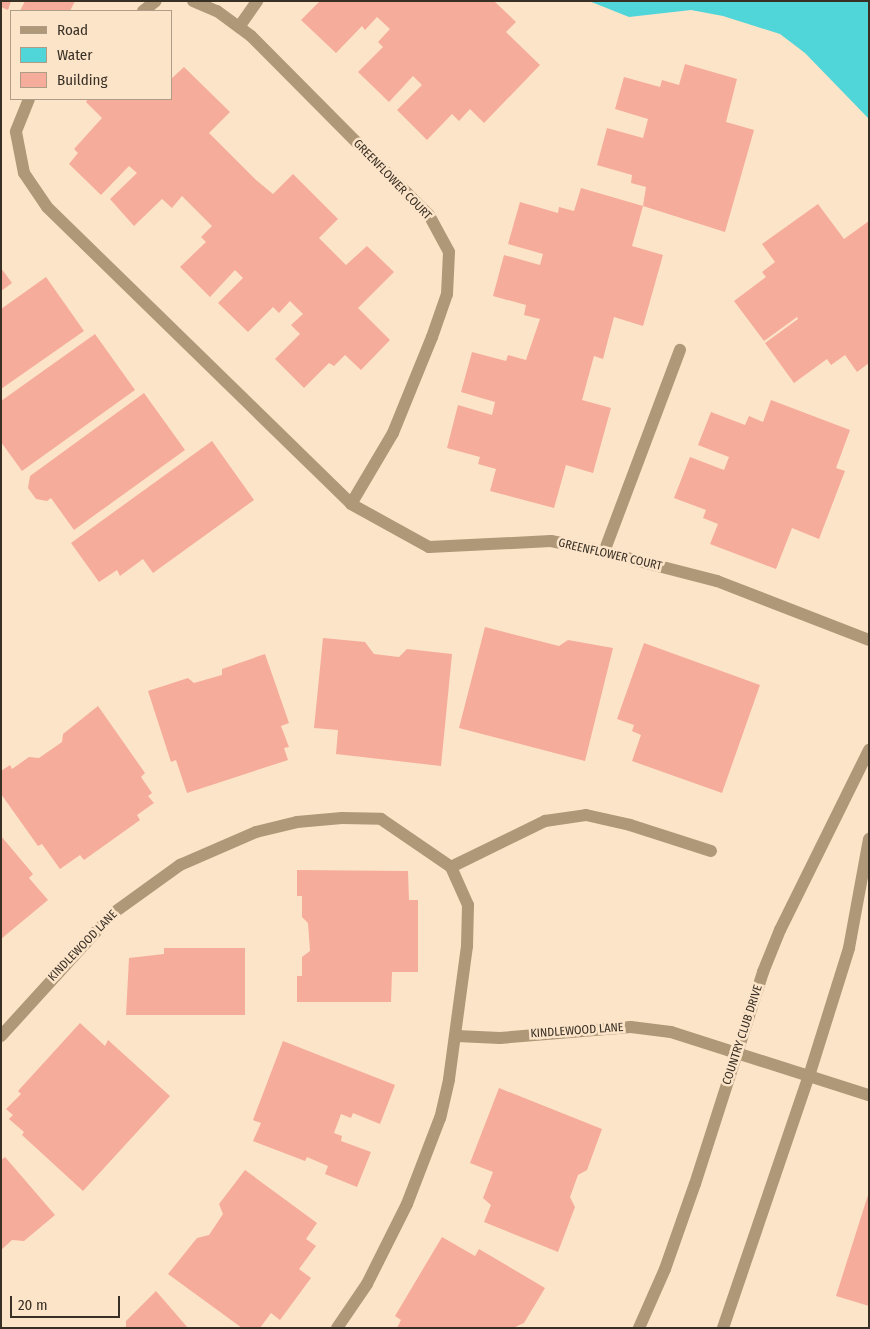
<!DOCTYPE html>
<style>
body{margin:0}
#map{position:relative;width:870px;height:1329px;overflow:hidden;background:#fce4c9;font-family:"Fira Sans Condensed",sans-serif}
div>[style]{position:absolute}
[style*='--x']{left:calc(var(--x)*1px);top:calc(var(--y)*1px);width:calc(var(--w)*1px);rotate:calc(var(--a)*1deg)}
.water>*{inset:0;background:#50d5d8}
.building>*{inset:0;background:#f6ac9a}
.lane>*{height:12px;margin:-6px;padding:0 6px;transform-origin:6px;border-radius:6px;background:#ae9878}
.street>*{height:12px;margin:-6px;padding:0 6px;transform-origin:6px;border-radius:6px;background:#ae9878}
span{translate:-50% -50%;white-space:nowrap;text-align:center;line-height:1.15;-webkit-text-stroke:5px #fce4c9;paint-order:stroke}
.street-label{font-size:12px;color:#393025}
.frame{position:absolute;inset:0;border:2px solid #393025;pointer-events:none}
.legend{position:absolute;left:10px;top:10px;width:162px;height:90px;box-sizing:border-box;background:#fce4c9;border:1px solid #ae9c87;margin:0;padding:6px 9px;list-style:none;font-size:15px;color:#393025}
.legend li{display:flex;align-items:center;gap:10px;height:25px}
.legend b{width:25px;border:1px solid #ae9c87}
.scale{position:absolute;left:10px;top:1296px;width:110px;height:22px;box-sizing:border-box;border:2px solid #393025;border-top:0;padding-left:6px;font-size:15px;line-height:18px;white-space:nowrap;color:#393025;-webkit-text-stroke:4px #fce4c9;paint-order:stroke}
</style>
<div id="map">
<div class="water">
<i style="clip-path:polygon(589px 1px,869px 1px,869px 119px,805px 53px,780px 34px,723px 16px,691px 10px,629px 17px)"></i>
</div>
<div class="building">
<i style="clip-path:polygon(1px 1px,11px 1px,8px 10px,1px 7px)"></i>
<i style="clip-path:polygon(25px 1px,75px 1px,70px 11px,20px 11px)"></i>
<i style="clip-path:polygon(320px 1px,494px 1px,516px 22px,506px 32px,540px 65px,484px 123px,470px 109px,459px 121px,452px 114px,427px 140px,397px 110px,422px 85px,413px 76px,389px 102px,358px 72px,383px 47px,378px 42px,390px 29px,377px 17px,365px 30px,362px 26px,336px 53px,301px 20px)"></i>
<i style="clip-path:polygon(685px 64px,737px 79px,726px 122px,754px 130px,725px 232px,643px 206px,646px 187px,631px 183px,632px 175px,597px 165px,607px 128px,643px 138px,648px 119px,615px 109px,624px 77px,660px 87px,662px 80px,679px 85px)"></i>
<i style="clip-path:polygon(184px 67px,230px 112px,209px 133px,256px 180px,273px 194px,293px 174px,338px 219px,319px 238px,346px 265px,367px 246px,394px 272px,358px 308px,390px 340px,361px 370px,345px 355px,334px 366px,329px 363px,304px 388px,275px 359px,300px 334px,291px 325px,303px 314px,290px 301px,279px 313px,273px 307px,248px 332px,218px 303px,243px 278px,235px 270px,210px 297px,180px 267px,206px 242px,201px 237px,212px 226px,182px 196px,172px 208px,162px 199px,134px 226px,110px 199px,137px 173px,129px 166px,101px 195px,69px 164px,78px 153px,74px 149px,102px 118px,86px 102px,88px 99px,171px 99px,171px 79px)"></i>
<i style="clip-path:polygon(581px 188px,643px 206px,632px 246px,663px 255px,643px 326px,614px 317px,603px 359px,594px 356px,582px 400px,611px 408px,593px 473px,566px 465px,554px 508px,490px 491px,496px 469px,478px 464px,480px 457px,447px 448px,458px 405px,492px 415px,495px 402px,461px 392px,472px 352px,506px 361px,508px 355px,526px 360px,540px 319px,524px 315px,526px 305px,493px 296px,504px 255px,540px 265px,543px 254px,508px 244px,520px 202px,558px 213px,559px 207px,574px 211px)"></i>
<i style="clip-path:polygon(818px 204px,844px 239px,869px 221px,869px 363px,857px 372px,845px 355px,831px 365px,827px 359px,794px 383px,765px 343px,798px 319px,797px 317px,764px 341px,734px 301px,766px 277px,762px 272px,775px 262px,762px 244px)"></i>
<i style="clip-path:polygon(1px 268px,12px 283px,1px 291px)"></i>
<i style="clip-path:polygon(46px 277px,84px 331px,1px 389px,1px 309px)"></i>
<i style="clip-path:polygon(95px 334px,135px 390px,22px 471px,1px 442px,1px 401px)"></i>
<i style="clip-path:polygon(144px 393px,185px 450px,74px 530px,51px 498px,47px 501px,36px 499px,28px 488px,30px 476px)"></i>
<i style="clip-path:polygon(771px 400px,850px 430px,836px 468px,845px 471px,819px 539px,792px 528px,776px 569px,710px 544px,718px 524px,703px 518px,706px 510px,674px 498px,690px 457px,724px 470px,729px 457px,698px 445px,711px 412px,745px 425px,749px 416px,763px 422px)"></i>
<i style="clip-path:polygon(212px 441px,254px 500px,153px 573px,143px 559px,120px 576px,117px 570px,99px 582px,71px 543px)"></i>
<i style="clip-path:polygon(485px 627px,559px 646px,568px 640px,613px 648px,585px 761px,459px 728px)"></i>
<i style="clip-path:polygon(323px 638px,365px 642px,374px 654px,399px 657px,407px 649px,452px 654px,441px 766px,336px 754px,338px 730px,314px 728px)"></i>
<i style="clip-path:polygon(644px 643px,760px 685px,722px 793px,632px 761px,641px 735px,632px 731px,634px 725px,617px 719px)"></i>
<i style="clip-path:polygon(265px 654px,289px 723px,281px 726px,289px 747px,284px 748px,288px 760px,187px 793px,176px 760px,171px 762px,148px 691px,188px 678px,194px 683px,222px 675px,222px 669px)"></i>
<i style="clip-path:polygon(98px 706px,145px 773px,141px 777px,152px 793px,148px 796px,154px 803px,137px 815px,140px 820px,84px 860px,80px 855px,60px 869px,42px 844px,38px 846px,1px 794px,1px 771px,10px 765px,12px 769px,29px 757px,39px 758px,62px 742px,63px 734px)"></i>
<i style="clip-path:polygon(1px 836px,33px 874px,29px 878px,48px 900px,1px 939px)"></i>
<i style="clip-path:polygon(297px 870px,408px 871px,409px 900px,418px 900px,418px 972px,392px 972px,391px 1002px,297px 1002px,297px 976px,302px 976px,302px 957px,310px 951px,308px 923px,302px 917px,302px 896px,297px 896px)"></i>
<i style="clip-path:polygon(164px 948px,245px 948px,245px 1015px,126px 1015px,129px 958px,164px 954px)"></i>
<i style="clip-path:polygon(80px 1023px,105px 1046px,108px 1040px,170px 1096px,83px 1191px,22px 1135px,24px 1132px,9px 1119px,13px 1115px,6px 1109px,21px 1094px,18px 1091px)"></i>
<i style="clip-path:polygon(283px 1041px,395px 1085px,380px 1124px,353px 1113px,351px 1118px,341px 1114px,334px 1133px,342px 1136px,341px 1141px,371px 1152px,357px 1187px,325px 1174px,328px 1166px,307px 1157px,305px 1161px,253px 1141px,261px 1123px,253px 1120px)"></i>
<i style="clip-path:polygon(499px 1088px,602px 1129px,587px 1170px,578px 1175px,570px 1197px,575px 1207px,558px 1252px,484px 1222px,491px 1205px,483px 1198px,493px 1172px,470px 1163px)"></i>
<i style="clip-path:polygon(5px 1157px,55px 1215px,24px 1241px,12px 1240px,1px 1250px,1px 1160px)"></i>
<i style="clip-path:polygon(245px 1170px,317px 1223px,306px 1239px,316px 1246px,299px 1269px,311px 1278px,280px 1320px,271px 1313px,260px 1328px,242px 1328px,168px 1274px,197px 1238px,209px 1235px,223px 1214px,219px 1204px)"></i>
<i style="clip-path:polygon(868px 1195px,869px 1196px,869px 1306px,836px 1296px)"></i>
<i style="clip-path:polygon(442px 1237px,475px 1256px,479px 1249px,545px 1288px,524px 1323px,513px 1328px,397px 1328px,401px 1320px,395px 1316px)"></i>
<i style="clip-path:polygon(156px 1291px,188px 1328px,126px 1328px,126px 1321px)"></i>
</div>
<div class="lane">
<i style="--x:604;--y:552;--w:216;--a:-69.4"></i>
</div>
<div class="street">
<i style="--x:193;--y:1;--w:26;--a:23"></i>
<i style="--x:217;--y:11;--w:42;--a:36.3"></i>
<i style="--x:251;--y:36;--w:252;--a:45.2"></i>
<i style="--x:429;--y:215;--w:42;--a:61.6"></i>
<i style="--x:449;--y:252;--w:42;--a:92.7"></i>
<i style="--x:447;--y:294;--w:46;--a:109.2"></i>
<i style="--x:432;--y:337;--w:104;--a:112.1"></i>
<i style="--x:393;--y:433;--w:82;--a:120.6"></i>
<i style="--x:143;--y:11;--w:16;--a:-38"></i>
<i style="--x:239;--y:27;--w:32;--a:-55"></i>
<i style="--x:29;--y:99;--w:35;--a:112"></i>
<i style="--x:16;--y:132;--w:42;--a:79"></i>
<i style="--x:24;--y:173;--w:41;--a:55.9"></i>
<i style="--x:47;--y:207;--w:425;--a:44.3"></i>
<i style="--x:351;--y:504;--w:89;--a:28.9"></i>
<i style="--x:429;--y:547;--w:122;--a:-2.8"></i>
<i style="--x:551;--y:541;--w:54;--a:11.7"></i>
<i style="--x:604;--y:552;--w:117;--a:14.4"></i>
<i style="--x:717;--y:581;--w:163;--a:21.2"></i>
<i style="--x:451;--y:867;--w:105;--a:-26.1"></i>
<i style="--x:545;--y:821;--w:41;--a:-8.3"></i>
<i style="--x:586;--y:815;--w:45;--a:12.8"></i>
<i style="--x:630;--y:825;--w:85;--a:17.8"></i>
<i style="--x:1;--y:1036;--w:165;--a:-47.7"></i>
<i style="--x:112;--y:914;--w:84;--a:-35.8"></i>
<i style="--x:180;--y:865;--w:83;--a:-23.5"></i>
<i style="--x:256;--y:832;--w:42;--a:-13.7"></i>
<i style="--x:297;--y:822;--w:45;--a:-5.1"></i>
<i style="--x:342;--y:818;--w:39;--a:1"></i>
<i style="--x:381;--y:819;--w:85;--a:34.4"></i>
<i style="--x:451;--y:867;--w:42;--a:65.9"></i>
<i style="--x:468;--y:905;--w:41;--a:91.4"></i>
<i style="--x:467;--y:946;--w:135;--a:97.7"></i>
<i style="--x:449;--y:1080;--w:39;--a:103"></i>
<i style="--x:440;--y:1118;--w:92;--a:111"></i>
<i style="--x:407;--y:1204;--w:89;--a:116.6"></i>
<i style="--x:367;--y:1284;--w:53;--a:124.3"></i>
<i style="--x:457;--y:1036;--w:43;--a:2.7"></i>
<i style="--x:500;--y:1038;--w:131;--a:-4.8"></i>
<i style="--x:631;--y:1027;--w:40;--a:7.1"></i>
<i style="--x:671;--y:1032;--w:208;--a:17.7"></i>
<i style="--x:639;--y:1328;--w:64;--a:-66.2"></i>
<i style="--x:665;--y:1269;--w:90;--a:-70.6"></i>
<i style="--x:695;--y:1184;--w:223;--a:-72.2"></i>
<i style="--x:763;--y:972;--w:45;--a:-68"></i>
<i style="--x:780;--y:930;--w:201;--a:-63.7"></i>
<i style="--x:723;--y:1328;--w:266;--a:-71.2"></i>
<i style="--x:809;--y:1076;--w:134;--a:-72.6"></i>
<i style="--x:849;--y:948;--w:111;--a:-79.6"></i>
</div>
<div class="street-label">
<span style="left:392px;top:180px;rotate:46deg">GREENFLOWER COURT</span>
<span style="left:610px;top:555px;rotate:13deg">GREENFLOWER COURT</span>
<span style="left:83px;top:946px;rotate:-46deg">KINDLEWOOD LANE</span>
<span style="left:577px;top:1031px;rotate:-4deg">KINDLEWOOD LANE</span>
<span style="left:743px;top:1035px;rotate:-72deg">COUNTRY CLUB DRIVE</span>
</div>
<div class="frame"></div>
<ul class="legend">
<li><b style="height:6px;background:#ae9878"></b>Road</li>
<li><b style="height:14px;background:#50d5d8"></b>Water</li>
<li><b style="height:14px;background:#f6ac9a"></b>Building</li>
</ul>
<div class="scale">20 m</div>
</div>
